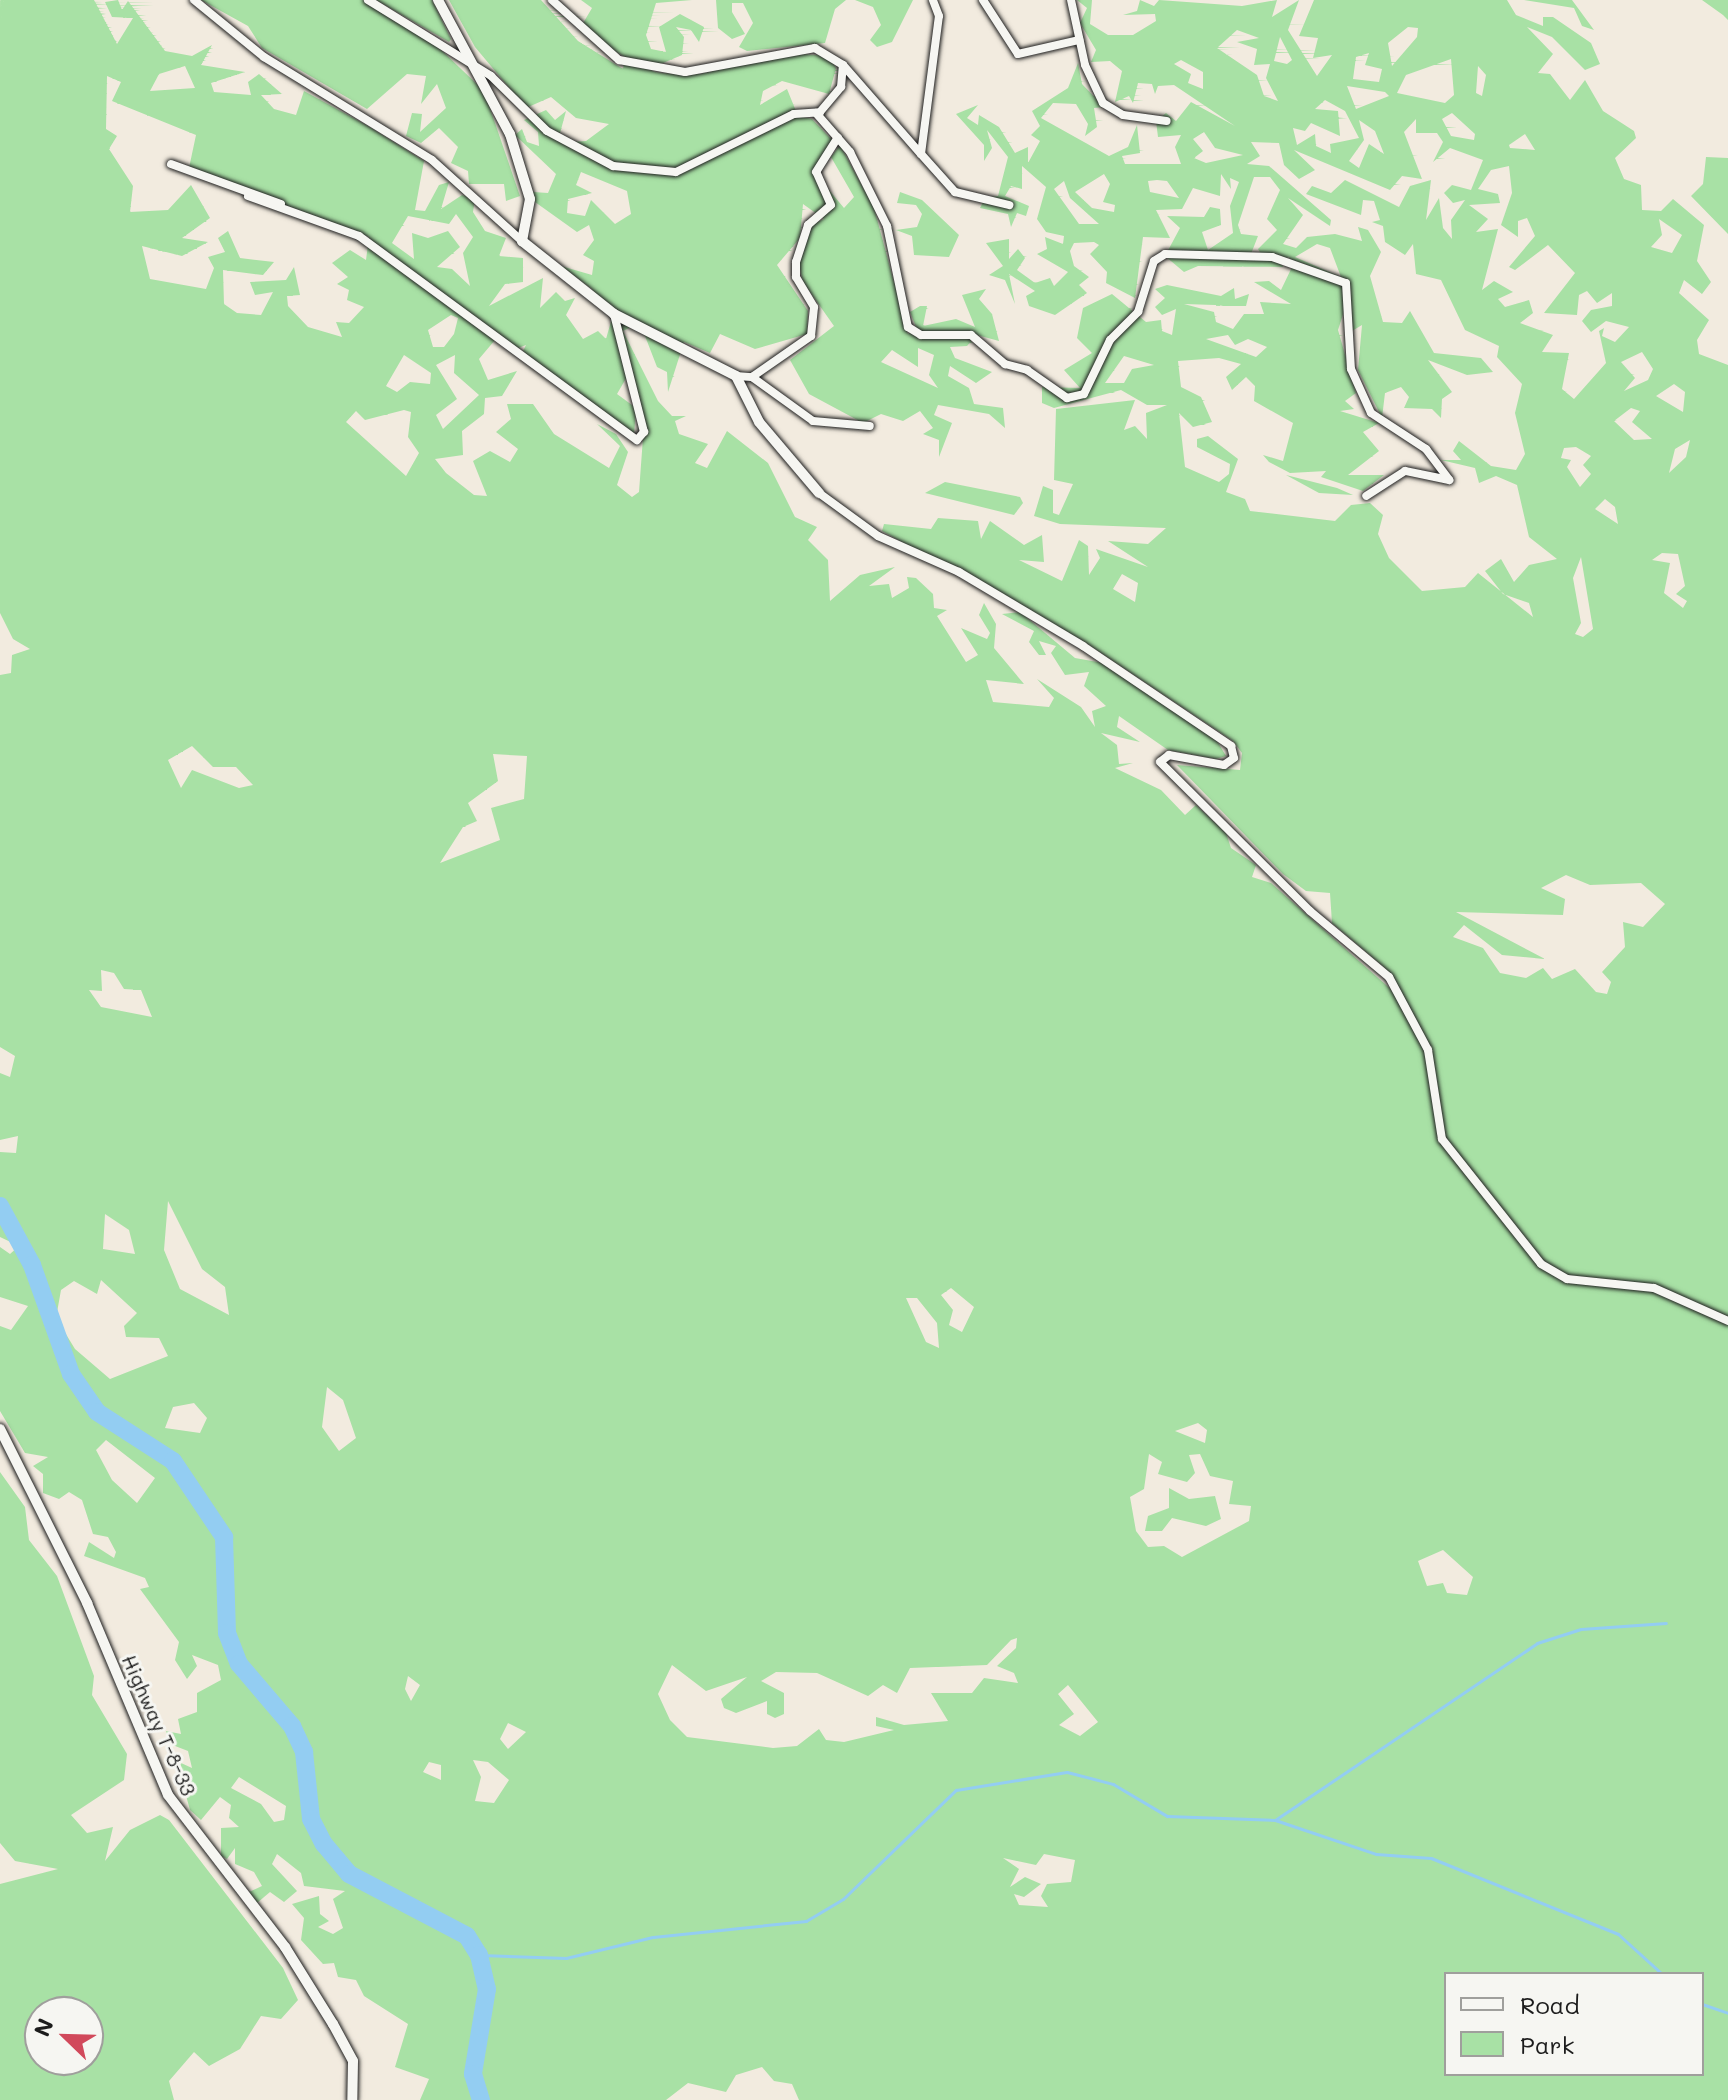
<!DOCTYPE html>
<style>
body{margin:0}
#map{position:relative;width:1728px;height:2100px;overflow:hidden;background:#f2ebdf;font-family:Mali,sans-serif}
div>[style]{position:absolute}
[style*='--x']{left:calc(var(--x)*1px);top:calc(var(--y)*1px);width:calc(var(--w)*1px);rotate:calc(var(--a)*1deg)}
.green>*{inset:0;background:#a8e1a5}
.stream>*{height:3px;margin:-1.5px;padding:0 1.5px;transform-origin:1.5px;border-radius:1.5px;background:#93cdf2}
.river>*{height:18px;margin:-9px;padding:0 9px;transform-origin:9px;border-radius:9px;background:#93cdf2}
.roads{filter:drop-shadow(0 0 2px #1c1c1c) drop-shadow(0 0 2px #1c1c1c)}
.minor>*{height:8px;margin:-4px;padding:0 4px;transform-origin:4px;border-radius:4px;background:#f6f6f2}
.tertiary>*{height:10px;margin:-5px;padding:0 5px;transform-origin:5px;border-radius:5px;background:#f6f6f2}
span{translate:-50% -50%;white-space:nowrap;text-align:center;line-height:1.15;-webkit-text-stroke:6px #f6f6f2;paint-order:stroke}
.street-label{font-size:20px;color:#1c1c1c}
.legend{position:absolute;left:1444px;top:1972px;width:260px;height:104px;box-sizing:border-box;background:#f6f6f2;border:2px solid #9f9f9c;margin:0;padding:10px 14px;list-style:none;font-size:24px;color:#1c1c1c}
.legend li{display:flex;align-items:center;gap:16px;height:40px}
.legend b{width:40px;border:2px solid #9f9f9c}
.north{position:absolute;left:24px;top:1996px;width:80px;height:80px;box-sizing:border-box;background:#f6f6f2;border:2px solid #9f9f9c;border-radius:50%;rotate:293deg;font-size:22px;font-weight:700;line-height:32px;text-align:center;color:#1c1c1c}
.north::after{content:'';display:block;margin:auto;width:28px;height:36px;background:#d1495b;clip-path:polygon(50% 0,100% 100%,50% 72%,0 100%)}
</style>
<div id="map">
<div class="green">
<i style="clip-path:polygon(evenodd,0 0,94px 0,117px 44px,133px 18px,112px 17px,105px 2px,118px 0,122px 10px,128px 1px,165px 51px,192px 56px,212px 45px,201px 65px,245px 72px,211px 83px,214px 92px,251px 95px,248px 82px,259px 74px,282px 94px,261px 95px,274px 109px,296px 115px,304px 91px,368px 126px,424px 161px,415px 210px,425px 211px,439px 185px,449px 182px,441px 209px,462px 195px,475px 199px,473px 212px,485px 231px,506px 238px,499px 256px,523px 258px,523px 282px,505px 284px,489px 306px,543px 278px,540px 308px,556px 292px,565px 301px,575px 298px,566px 315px,583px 339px,598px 331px,606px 339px,612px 318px,592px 289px,561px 266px,592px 275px,594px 261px,583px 255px,594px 240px,589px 225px,577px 232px,535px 202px,533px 192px,548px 193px,556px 174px,515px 135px,522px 129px,527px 142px,539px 146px,538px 132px,524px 120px,546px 110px,555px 120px,566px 111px,559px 137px,572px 142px,586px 141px,609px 124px,576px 118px,551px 97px,526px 108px,475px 47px,449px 0,541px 0,578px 41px,623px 69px,625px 57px,579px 30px,592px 8px,581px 0,692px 0,656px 3px,646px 35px,651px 49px,666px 52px,659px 27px,680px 14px,704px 27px,699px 42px,691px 30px,676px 27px,684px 37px,682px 55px,649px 69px,657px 73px,700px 74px,788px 53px,829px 56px,836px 68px,829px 94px,782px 81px,763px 91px,760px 105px,787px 89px,798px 116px,812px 119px,832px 140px,814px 172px,844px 208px,854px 197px,831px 157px,840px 145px,874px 208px,908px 334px,916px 327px,910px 312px,920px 306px,927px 306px,923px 326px,956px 319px,975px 327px,962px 295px,986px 289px,979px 299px,992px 314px,999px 341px,977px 335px,967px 346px,950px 347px,955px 358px,992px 372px,976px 383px,950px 366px,948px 376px,969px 388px,974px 404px,1003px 408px,1005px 428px,989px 414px,938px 405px,934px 415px,952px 423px,939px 457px,939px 440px,923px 434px,933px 428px,920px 411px,903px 421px,881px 414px,863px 423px,809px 394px,790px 360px,834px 326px,803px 282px,798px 260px,813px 224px,824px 219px,803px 204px,800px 238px,777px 265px,808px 311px,807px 334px,755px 349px,720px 334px,710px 353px,684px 342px,668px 392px,667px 372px,657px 367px,645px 336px,633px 326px,623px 331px,658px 401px,672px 416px,686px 416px,675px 421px,679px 434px,708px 444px,695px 463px,707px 468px,727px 431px,768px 463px,795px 517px,817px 527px,808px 540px,828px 560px,830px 601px,860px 575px,895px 567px,869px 586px,889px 584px,892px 598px,909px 588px,907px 577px,916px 578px,933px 594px,934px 608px,947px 610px,937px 616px,966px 662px,978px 655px,961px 628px,987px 639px,990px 633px,979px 615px,984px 603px,996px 624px,994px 648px,1024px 684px,986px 680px,993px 702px,1049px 707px,1054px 698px,1037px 679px,1081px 707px,1095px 727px,1092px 711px,1106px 706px,1084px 686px,1089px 672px,1065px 675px,1051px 653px,1056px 646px,1039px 641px,1046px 655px,1039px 655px,1029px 642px,1034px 631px,1002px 614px,1020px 612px,1075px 658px,1103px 663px,1217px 741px,1226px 756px,1216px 759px,1168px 750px,1119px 716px,1117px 727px,1140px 742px,1101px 733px,1117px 745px,1119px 764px,1133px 763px,1115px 768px,1161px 790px,1185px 815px,1196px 805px,1226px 833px,1231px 848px,1256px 865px,1252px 877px,1271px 883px,1394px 992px,1396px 982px,1385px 968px,1332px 923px,1330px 893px,1306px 891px,1283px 874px,1177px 765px,1240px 770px,1242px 753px,1233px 741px,1086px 643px,882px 531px,884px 524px,931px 529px,938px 518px,978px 521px,981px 539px,990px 521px,1024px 545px,1042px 535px,1044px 562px,1019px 560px,1062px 581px,1079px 540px,1088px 546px,1089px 575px,1100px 558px,1096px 549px,1148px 567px,1108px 541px,1148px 544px,1166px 528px,1060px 524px,1034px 516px,1043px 486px,1053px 490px,1053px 513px,1059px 515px,1073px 484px,1054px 480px,1056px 409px,1135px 400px,1124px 430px,1135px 426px,1147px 439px,1146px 413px,1167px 405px,1147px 405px,1121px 390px,1054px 408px,1042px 403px,1042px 387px,1080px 388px,1064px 370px,1092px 353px,1077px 338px,1083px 308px,1112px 294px,1146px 322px,1161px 320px,1162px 331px,1172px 335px,1176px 309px,1162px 315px,1155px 307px,1165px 298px,1155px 289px,1167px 285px,1221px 296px,1234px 288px,1235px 299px,1249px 294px,1246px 306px,1184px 304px,1214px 312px,1216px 322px,1233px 329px,1244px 314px,1264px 314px,1260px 302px,1291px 304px,1254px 282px,1269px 281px,1281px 290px,1292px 267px,1289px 257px,1280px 261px,1283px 267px,1198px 266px,1184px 272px,1165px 256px,1180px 228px,1167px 216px,1204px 217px,1210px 207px,1220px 209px,1221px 225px,1202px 232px,1208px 250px,1233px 233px,1230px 206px,1239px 182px,1230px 178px,1231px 189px,1221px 174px,1220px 196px,1193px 188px,1182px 209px,1156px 210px,1170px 238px,1143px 237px,1135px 298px,1106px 283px,1107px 272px,1090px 254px,1099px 245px,1094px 242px,1074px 243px,1070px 251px,1074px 266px,1089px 277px,1079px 285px,1087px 293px,1055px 315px,1029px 306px,1026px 296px,1035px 291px,1009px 274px,1015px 304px,1005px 280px,989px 275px,1003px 266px,986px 243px,1009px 239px,1009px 259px,1018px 249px,1025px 258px,1017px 270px,1035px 283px,1050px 278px,1054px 286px,1068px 272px,1037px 254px,1047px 249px,1045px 237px,1063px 244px,1064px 236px,1046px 232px,1037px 219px,1046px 187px,1022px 166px,1022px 189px,1011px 186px,1005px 196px,1029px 206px,1026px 216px,1017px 213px,1011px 227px,1008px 214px,980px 208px,985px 198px,998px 196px,1008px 157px,987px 130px,992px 148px,984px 161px,984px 145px,956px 114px,978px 105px,967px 118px,978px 125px,979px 115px,999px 127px,1015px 153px,1028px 147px,1028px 163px,1040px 141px,1031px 135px,1040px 126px,1032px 111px,1068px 88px,1078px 63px,1082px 84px,1104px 107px,1094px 108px,1097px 127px,1085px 136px,1088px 124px,1076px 104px,1053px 103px,1041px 118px,1109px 156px,1128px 147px,1137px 125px,1140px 153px,1122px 156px,1125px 164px,1181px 164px,1175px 147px,1181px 135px,1158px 137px,1156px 121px,1166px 113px,1176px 121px,1191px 102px,1235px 126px,1174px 85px,1158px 86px,1155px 94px,1152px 84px,1138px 83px,1133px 103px,1129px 96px,1115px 102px,1122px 71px,1110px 61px,1091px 62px,1096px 50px,1080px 23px,1087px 8px,1077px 0,1092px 0,1090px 24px,1108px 35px,1133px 35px,1156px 21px,1155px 14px,1123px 15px,1137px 11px,1140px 0,1154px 6px,1159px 0,1242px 6px,1277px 0,1272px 17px,1299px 0,1288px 30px,1317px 76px,1332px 55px,1313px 58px,1318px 38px,1299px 36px,1314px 0,1507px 0,1516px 15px,1543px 26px,1543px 17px,1553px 17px,1591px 43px,1600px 64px,1585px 70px,1552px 37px,1527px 27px,1553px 54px,1538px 73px,1550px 74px,1570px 100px,1585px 80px,1603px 111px,1634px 131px,1636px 138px,1615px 158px,1624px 179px,1641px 185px,1642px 210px,1661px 211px,1673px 199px,1704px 225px,1697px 261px,1711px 282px,1702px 294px,1684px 280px,1679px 293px,1709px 320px,1697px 340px,1699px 354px,1728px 365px,1728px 2100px,799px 2100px,792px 2084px,774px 2081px,762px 2067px,736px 2075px,726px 2092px,688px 2083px,666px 2100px,420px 2100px,429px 2079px,395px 2067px,408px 2024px,364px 1996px,356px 1980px,338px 1977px,334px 1963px,323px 1964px,301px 1940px,304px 1918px,292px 1904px,319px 1896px,320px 1914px,329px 1921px,318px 1927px,333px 1934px,343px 1928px,333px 1899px,345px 1891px,304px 1886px,301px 1873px,277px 1854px,272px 1864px,297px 1891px,284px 1902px,270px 1892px,257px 1903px,249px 1892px,262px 1886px,254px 1872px,235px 1864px,235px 1848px,227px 1859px,221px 1856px,221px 1828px,239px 1827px,229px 1818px,231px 1805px,220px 1797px,201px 1820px,190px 1810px,179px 1770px,181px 1763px,192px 1768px,188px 1751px,170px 1744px,166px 1731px,181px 1734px,178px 1719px,197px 1712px,197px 1693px,221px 1680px,218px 1665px,192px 1655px,197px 1666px,187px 1679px,175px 1660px,179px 1642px,140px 1589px,149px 1587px,145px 1578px,84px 1556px,89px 1542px,114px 1558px,116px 1552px,108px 1537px,93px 1534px,82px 1500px,69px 1492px,59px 1499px,43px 1493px,43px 1474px,33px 1466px,48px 1457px,25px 1453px,0 1411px,0 1326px,11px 1330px,28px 1306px,0 1297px,0 1247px,10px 1254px,19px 1246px,0 1237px,0 1152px,16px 1153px,18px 1136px,0 1140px,0 1073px,10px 1077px,15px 1056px,0 1047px,0 675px,11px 673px,12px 655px,30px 649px,13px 639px,0 613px,0 0,1408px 27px,1418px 28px,1417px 37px,1392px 66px,1388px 43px,1408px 27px,0 0,1237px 30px,1259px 38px,1237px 42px,1257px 49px,1254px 65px,1270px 64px,1266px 78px,1278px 101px,1264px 96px,1257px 75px,1217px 48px,1237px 30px,0 0,1280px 37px,1292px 60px,1287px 64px,1274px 61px,1280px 37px,0 0,1369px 53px,1365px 65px,1382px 69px,1379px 82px,1353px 79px,1356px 57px,1369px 53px,0 0,1451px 59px,1454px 95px,1445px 103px,1397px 93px,1406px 75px,1451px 59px,0 0,1181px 60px,1203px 72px,1203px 89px,1188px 83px,1191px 74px,1174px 64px,1181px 60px,0 0,185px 66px,195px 88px,150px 91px,159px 74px,185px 66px,0 0,1478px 66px,1486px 75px,1482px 96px,1476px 93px,1478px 66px,0 0,107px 76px,121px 82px,112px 101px,196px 135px,189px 168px,369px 237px,366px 260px,350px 250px,332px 263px,348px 277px,337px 284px,349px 290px,347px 300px,364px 307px,349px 323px,336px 322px,342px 337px,308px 327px,288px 306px,287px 296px,300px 295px,294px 267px,286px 280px,250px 282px,255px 295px,273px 292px,261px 315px,237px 313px,224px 304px,223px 270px,263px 275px,274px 262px,240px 258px,228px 231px,218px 238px,225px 252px,208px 257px,214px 268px,206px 289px,150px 279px,142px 246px,182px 256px,208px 242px,182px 238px,210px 218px,191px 185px,168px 210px,130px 212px,133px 186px,109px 149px,117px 136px,106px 129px,107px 76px,0 0,1347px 86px,1385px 92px,1389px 96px,1356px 109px,1347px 86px,0 0,1325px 100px,1345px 111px,1359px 138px,1330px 144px,1331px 153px,1316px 146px,1315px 134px,1297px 145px,1293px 128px,1305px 131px,1311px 123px,1340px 136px,1338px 111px,1315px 109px,1325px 100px,0 0,1452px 113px,1475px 134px,1474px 140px,1451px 136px,1442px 119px,1452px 113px,0 0,1416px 119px,1416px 133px,1437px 133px,1443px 142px,1433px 162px,1450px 148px,1483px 160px,1471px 190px,1452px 185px,1444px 193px,1453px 203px,1465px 200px,1451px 220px,1452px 239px,1443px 228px,1439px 198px,1426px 220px,1431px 180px,1410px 186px,1399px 207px,1345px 180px,1331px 193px,1312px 186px,1306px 194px,1361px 215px,1363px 200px,1374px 201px,1380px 220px,1372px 222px,1383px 226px,1385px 242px,1405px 255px,1413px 244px,1416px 274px,1441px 280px,1465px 330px,1499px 346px,1497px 357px,1522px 384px,1515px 413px,1525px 454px,1516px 470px,1491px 466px,1459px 441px,1453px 451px,1461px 460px,1441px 460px,1475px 468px,1479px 483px,1496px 476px,1517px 485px,1529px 537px,1557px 559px,1529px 565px,1514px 582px,1501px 559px,1485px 571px,1503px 594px,1529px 603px,1533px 617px,1478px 573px,1465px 587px,1422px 591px,1389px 558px,1378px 534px,1383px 515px,1370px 503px,1351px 505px,1335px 521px,1250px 511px,1245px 499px,1226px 492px,1238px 459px,1208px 436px,1197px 439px,1197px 447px,1230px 464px,1229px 474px,1219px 482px,1185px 467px,1179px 413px,1193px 427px,1212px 422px,1201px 397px,1181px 387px,1178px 361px,1219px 358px,1241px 364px,1226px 377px,1232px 390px,1246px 377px,1255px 386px,1254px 401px,1293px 423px,1283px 461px,1263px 455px,1269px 462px,1290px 473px,1326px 471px,1321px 477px,1363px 491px,1384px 475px,1348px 475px,1379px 451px,1363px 432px,1379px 423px,1340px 411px,1354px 409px,1345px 401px,1356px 393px,1338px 330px,1350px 293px,1352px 331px,1362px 325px,1358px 370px,1382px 418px,1385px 393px,1401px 387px,1409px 397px,1404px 408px,1432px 409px,1441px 418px,1442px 399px,1452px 392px,1428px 360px,1467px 375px,1493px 372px,1481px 358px,1434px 353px,1410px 311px,1402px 323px,1383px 322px,1370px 276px,1381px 252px,1368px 230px,1358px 227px,1362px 241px,1335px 234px,1307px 237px,1296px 248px,1283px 244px,1303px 215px,1288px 198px,1330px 226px,1331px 220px,1269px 166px,1247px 164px,1260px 156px,1251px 142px,1279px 143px,1284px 165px,1299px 179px,1315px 170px,1294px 150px,1390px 190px,1402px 176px,1422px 179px,1404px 132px,1416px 119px,0 0,1359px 120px,1375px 131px,1384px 154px,1369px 144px,1359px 168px,1349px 161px,1364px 140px,1359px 120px,0 0,1204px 132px,1215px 148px,1243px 155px,1206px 163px,1194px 158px,1203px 151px,1193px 139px,1204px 132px,0 0,1525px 134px,1535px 150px,1510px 148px,1509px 145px,1525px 134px,0 0,1509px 166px,1512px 193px,1501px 225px,1518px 237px,1518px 221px,1527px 218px,1535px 236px,1509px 267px,1515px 270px,1548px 245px,1575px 273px,1544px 313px,1577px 315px,1579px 295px,1587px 291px,1597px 303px,1612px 293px,1612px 306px,1591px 310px,1582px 321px,1591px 332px,1606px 321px,1629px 327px,1615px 342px,1602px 336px,1604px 328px,1599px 331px,1606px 363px,1574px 399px,1562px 389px,1569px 353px,1542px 352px,1553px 335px,1520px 323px,1533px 313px,1529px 300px,1505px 307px,1498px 299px,1513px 292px,1494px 281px,1482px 290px,1498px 229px,1476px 232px,1488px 219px,1469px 205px,1500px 203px,1498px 194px,1478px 189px,1491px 170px,1509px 166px,0 0,581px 172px,627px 191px,631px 214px,615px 224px,591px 200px,585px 216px,567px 213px,568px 199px,592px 193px,576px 185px,581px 172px,0 0,1104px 174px,1110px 184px,1103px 202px,1115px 205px,1114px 212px,1092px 208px,1075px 192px,1104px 174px,0 0,1254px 177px,1270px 177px,1280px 190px,1267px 219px,1277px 230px,1258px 249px,1261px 254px,1251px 254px,1258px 236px,1241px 234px,1238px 225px,1254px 177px,0 0,1157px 180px,1167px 181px,1179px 198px,1150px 192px,1148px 181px,1157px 180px,0 0,1064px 181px,1070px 198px,1099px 224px,1079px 224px,1054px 189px,1064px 181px,0 0,456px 214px,473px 237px,463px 253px,470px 286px,452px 269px,437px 267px,460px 247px,448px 231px,428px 238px,412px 233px,414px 259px,392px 243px,408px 216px,449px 224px,456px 214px,0 0,1659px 219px,1682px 235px,1672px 253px,1651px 247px,1662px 235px,1659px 219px,0 0,1317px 244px,1330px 248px,1341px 277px,1295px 257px,1317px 244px,0 0,451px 315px,458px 318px,454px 334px,444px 347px,433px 347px,428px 330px,451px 315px,0 0,1228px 335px,1235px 345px,1248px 339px,1267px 347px,1256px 357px,1206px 339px,1228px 335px,0 0,495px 340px,513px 350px,526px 345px,523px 351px,561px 389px,634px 435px,636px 408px,617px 394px,632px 368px,644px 424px,639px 492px,632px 497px,617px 485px,628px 452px,616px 434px,597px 424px,620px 446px,609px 468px,554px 434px,533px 404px,507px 404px,511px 419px,496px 432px,518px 449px,510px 462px,490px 451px,473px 461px,487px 496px,474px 495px,446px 473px,435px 459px,463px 455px,462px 431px,484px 414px,485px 398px,502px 396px,517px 371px,488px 380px,479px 359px,495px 340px,0 0,918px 348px,934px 355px,929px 375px,938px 388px,881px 362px,892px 350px,918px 367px,918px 348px,0 0,1642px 352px,1653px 369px,1648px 380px,1624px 391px,1635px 378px,1621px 362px,1642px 352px,0 0,404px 355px,431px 373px,430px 384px,410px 382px,397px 392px,386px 386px,404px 355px,0 0,455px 355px,454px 373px,479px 395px,443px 429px,436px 415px,457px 399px,436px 365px,455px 355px,0 0,1124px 356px,1154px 365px,1132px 369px,1124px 383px,1105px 383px,1124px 356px,0 0,1674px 384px,1685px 392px,1683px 412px,1656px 396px,1674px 384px,0 0,1631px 408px,1640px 411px,1632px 422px,1652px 439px,1634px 440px,1614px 421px,1631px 408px,0 0,404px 410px,411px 412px,408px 437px,419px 453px,406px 476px,346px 422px,356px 411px,365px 420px,404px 410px,0 0,1690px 440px,1686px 457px,1669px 473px,1675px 449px,1690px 440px,0 0,1576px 447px,1591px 456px,1583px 465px,1591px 474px,1580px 487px,1567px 467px,1571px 460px,1561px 458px,1564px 448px,1576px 447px,0 0,1605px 499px,1615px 507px,1618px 524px,1595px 509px,1605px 499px,0 0,1662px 553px,1678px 554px,1685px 586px,1676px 594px,1687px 601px,1683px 608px,1664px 593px,1670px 563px,1652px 560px,1662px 553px,0 0,1581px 557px,1593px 629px,1583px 637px,1575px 634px,1581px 623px,1573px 578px,1581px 557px,0 0,1122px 574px,1138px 583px,1135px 602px,1113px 589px,1122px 574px,0 0,192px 746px,213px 767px,236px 767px,253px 785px,239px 788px,192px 770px,181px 788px,168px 760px,192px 746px,0 0,493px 754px,527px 756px,524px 799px,491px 808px,500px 840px,440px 863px,463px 827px,477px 821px,468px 803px,498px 781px,493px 754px,0 0,1566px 875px,1590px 885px,1641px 883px,1665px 904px,1643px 927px,1623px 922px,1625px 947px,1602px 972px,1611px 982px,1607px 994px,1596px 992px,1575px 969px,1552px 979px,1543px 968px,1526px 978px,1500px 973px,1483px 948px,1453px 937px,1464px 925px,1502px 955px,1545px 959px,1456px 912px,1563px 915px,1565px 899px,1541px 888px,1566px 875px,0 0,101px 970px,114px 973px,124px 989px,141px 990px,152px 1017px,101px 1007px,89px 990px,102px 991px,101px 970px,0 0,168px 1201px,202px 1269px,225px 1287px,229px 1315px,180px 1289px,164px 1250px,168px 1201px,0 0,105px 1214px,129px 1230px,135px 1254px,103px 1249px,105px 1214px,0 0,101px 1280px,137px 1313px,124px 1326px,126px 1337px,159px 1338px,168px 1356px,110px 1379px,75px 1349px,56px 1318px,61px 1290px,74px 1281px,97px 1294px,101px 1280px,0 0,951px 1288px,974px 1307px,962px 1332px,949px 1325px,953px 1310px,941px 1295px,951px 1288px,0 0,906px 1298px,917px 1298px,937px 1323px,939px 1348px,926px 1342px,906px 1298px,0 0,327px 1387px,343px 1400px,356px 1438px,339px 1451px,322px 1427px,327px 1387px,0 0,194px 1403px,207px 1418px,200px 1433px,165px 1428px,173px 1407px,194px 1403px,0 0,1198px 1423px,1207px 1430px,1205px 1443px,1175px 1431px,1198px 1423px,0 0,106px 1440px,155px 1478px,137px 1503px,112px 1480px,96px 1450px,106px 1440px,0 0,1149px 1454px,1162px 1462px,1158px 1474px,1187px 1482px,1195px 1473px,1189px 1455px,1200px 1454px,1210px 1476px,1233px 1481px,1229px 1504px,1251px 1506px,1249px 1521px,1182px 1557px,1164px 1546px,1148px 1547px,1136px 1531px,1130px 1497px,1144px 1489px,1149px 1454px,0 0,1443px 1550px,1473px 1577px,1467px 1595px,1447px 1593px,1443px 1583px,1427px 1586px,1418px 1561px,1443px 1550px,0 0,1011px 1640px,1017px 1638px,1016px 1648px,997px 1666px,1014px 1673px,1018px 1683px,984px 1678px,972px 1693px,931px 1693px,948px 1721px,904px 1725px,876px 1717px,876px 1726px,894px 1730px,844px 1742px,826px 1740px,819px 1729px,797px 1746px,773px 1748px,687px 1737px,670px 1720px,658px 1694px,672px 1665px,706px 1691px,747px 1677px,721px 1699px,724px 1708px,736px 1713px,767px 1701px,767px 1714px,775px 1718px,784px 1714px,784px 1693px,761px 1681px,776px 1672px,817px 1673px,868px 1696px,883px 1685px,897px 1693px,910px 1668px,987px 1665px,1011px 1640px,0 0,408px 1676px,420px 1685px,411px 1701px,405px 1689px,408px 1676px,0 0,1068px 1685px,1098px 1722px,1080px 1736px,1059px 1725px,1074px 1714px,1058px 1694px,1068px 1685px,0 0,508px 1723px,526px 1732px,508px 1749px,500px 1739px,508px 1723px,0 0,473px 1760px,488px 1762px,509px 1780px,494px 1803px,475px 1801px,481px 1777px,473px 1760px,0 0,429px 1762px,441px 1765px,441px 1780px,423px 1772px,429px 1762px,0 0,239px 1777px,286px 1806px,284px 1820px,274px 1822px,261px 1804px,231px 1788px,239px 1777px,0 0,1044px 1854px,1075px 1860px,1071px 1882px,1047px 1884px,1041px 1896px,1048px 1907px,1019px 1905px,1014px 1894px,1024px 1897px,1041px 1884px,1025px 1877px,1010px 1887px,1019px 1869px,1003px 1858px,1036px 1865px,1044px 1854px,0 0,1446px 1974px,1702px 1974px,1702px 2074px,1446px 2074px,1446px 1974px)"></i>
<i style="clip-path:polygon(201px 0,363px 0,434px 43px,484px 91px,520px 196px,506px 201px,504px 184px,469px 184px,468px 171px,451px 163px,458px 147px,439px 128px,421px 143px,406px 136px,412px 113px,422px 114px,420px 132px,446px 108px,437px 84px,421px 104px,426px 76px,407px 74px,367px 109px,262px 48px,248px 26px)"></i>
<i style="clip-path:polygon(376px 0,432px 0,451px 39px,449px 42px)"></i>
<i style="clip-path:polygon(716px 0,846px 0,835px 9px,825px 43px,747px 51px,739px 47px,753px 23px,743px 3px,732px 3px,732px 12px,745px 34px,732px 39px,718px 28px)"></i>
<i style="clip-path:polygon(855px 0,913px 0,892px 42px,877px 47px,870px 40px,881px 25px,873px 7px)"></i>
<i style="clip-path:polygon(1524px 0,1572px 0,1594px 30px,1582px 26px,1574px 8px)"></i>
<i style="clip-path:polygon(1702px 0,1728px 0,1728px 20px,1723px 15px)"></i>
<i style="clip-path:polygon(1706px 157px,1728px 158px,1728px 234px,1691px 196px,1703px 184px)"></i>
<i style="clip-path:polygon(900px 192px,922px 200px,959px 235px,949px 257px,914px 255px,912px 236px,896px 230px,917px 227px,922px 214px,916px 205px,897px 203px)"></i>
<i style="clip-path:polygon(1286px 475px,1337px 488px,1353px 495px,1319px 493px)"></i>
<i style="clip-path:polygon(945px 482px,1020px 497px,1023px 503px,1014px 515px,925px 493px)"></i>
<i style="clip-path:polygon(evenodd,0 1472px,25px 1507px,29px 1540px,57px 1576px,94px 1676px,92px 1695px,127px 1754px,124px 1780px,71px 1815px,87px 1833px,113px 1827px,105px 1861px,130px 1830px,160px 1815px,169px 1820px,283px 1968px,298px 2000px,281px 2019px,261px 2016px,240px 2049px,209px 2066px,194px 2052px,169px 2081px,174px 2100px,0 2100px,0 1884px,58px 1869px,15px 1861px,0 1843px,0 1472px,40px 2012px,88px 2012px,88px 2060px,40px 2060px,40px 2012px)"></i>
<i style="clip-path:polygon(1169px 1488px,1189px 1499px,1215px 1496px,1221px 1519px,1206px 1526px,1172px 1518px,1162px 1531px,1145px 1531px,1148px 1516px,1169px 1508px)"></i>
</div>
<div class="stream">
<i style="--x:1275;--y:1820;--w:316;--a:-34"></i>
<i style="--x:1537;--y:1643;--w:46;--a:-17.7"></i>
<i style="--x:1581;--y:1629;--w:85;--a:-4"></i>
<i style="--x:479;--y:1955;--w:87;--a:2"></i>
<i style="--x:566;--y:1958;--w:89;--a:-13.6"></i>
<i style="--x:653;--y:1937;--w:154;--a:-6"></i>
<i style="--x:806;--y:1921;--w:43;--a:-30.7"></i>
<i style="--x:843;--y:1899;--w:157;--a:-44"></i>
<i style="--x:956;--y:1790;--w:112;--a:-9.2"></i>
<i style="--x:1067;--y:1772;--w:48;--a:14.6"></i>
<i style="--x:1113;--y:1784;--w:63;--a:30.7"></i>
<i style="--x:1167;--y:1816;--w:108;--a:2.1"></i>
<i style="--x:1275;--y:1820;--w:107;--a:18.6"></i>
<i style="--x:1376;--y:1854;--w:55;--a:4.2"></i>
<i style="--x:1431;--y:1858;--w:202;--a:22.1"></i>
<i style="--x:1618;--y:1934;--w:59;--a:42.3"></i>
<i style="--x:1702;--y:2004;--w:28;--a:19"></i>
</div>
<div class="river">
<i style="--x:0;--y:1206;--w:67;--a:61.5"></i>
<i style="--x:32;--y:1265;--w:116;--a:70.3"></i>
<i style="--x:71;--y:1374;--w:46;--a:55.6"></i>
<i style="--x:97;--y:1412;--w:90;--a:32.8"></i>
<i style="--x:173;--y:1461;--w:92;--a:56.1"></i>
<i style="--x:224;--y:1537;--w:96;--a:88.2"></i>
<i style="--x:227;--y:1633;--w:33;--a:69"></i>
<i style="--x:239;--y:1664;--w:82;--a:49.5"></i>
<i style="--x:292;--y:1726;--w:29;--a:65"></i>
<i style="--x:304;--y:1752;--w:67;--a:84"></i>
<i style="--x:311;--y:1819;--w:28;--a:63"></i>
<i style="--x:324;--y:1844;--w:39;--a:50"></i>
<i style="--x:349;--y:1874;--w:133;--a:27.7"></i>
<i style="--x:467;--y:1936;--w:22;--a:58"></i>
<i style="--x:479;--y:1955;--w:35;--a:77"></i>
<i style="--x:487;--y:1989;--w:86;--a:99.4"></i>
<i style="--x:473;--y:2074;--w:27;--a:73"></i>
</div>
<div class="roads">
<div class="minor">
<i style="--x:194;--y:0;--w:90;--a:39.2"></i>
<i style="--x:264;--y:57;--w:197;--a:31.5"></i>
<i style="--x:432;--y:160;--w:121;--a:42"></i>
<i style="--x:368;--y:0;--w:145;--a:31.7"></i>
<i style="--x:491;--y:76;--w:78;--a:44.5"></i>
<i style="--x:547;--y:131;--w:75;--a:27.9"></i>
<i style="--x:613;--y:166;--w:63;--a:5.4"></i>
<i style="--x:676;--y:172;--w:131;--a:-26.2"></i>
<i style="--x:794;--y:114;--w:26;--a:-4"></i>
<i style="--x:820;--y:112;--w:33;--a:-50"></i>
<i style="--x:841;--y:87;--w:22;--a:-85"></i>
<i style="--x:843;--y:65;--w:33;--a:-149"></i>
<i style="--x:815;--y:48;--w:132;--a:169.5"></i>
<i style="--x:685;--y:72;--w:67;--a:-169.7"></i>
<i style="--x:619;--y:60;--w:90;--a:-138.2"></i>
<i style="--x:983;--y:0;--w:64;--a:57.1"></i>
<i style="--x:1018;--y:54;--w:63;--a:-12.9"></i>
<i style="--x:1071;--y:0;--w:66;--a:77.8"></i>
<i style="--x:1085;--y:65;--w:42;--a:64.7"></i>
<i style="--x:1103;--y:103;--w:23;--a:31"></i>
<i style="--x:1123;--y:115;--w:44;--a:7.8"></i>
<i style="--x:843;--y:65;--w:118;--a:48.8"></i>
<i style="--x:921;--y:154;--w:139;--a:-82.6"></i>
<i style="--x:939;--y:16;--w:17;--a:-111"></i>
<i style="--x:816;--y:113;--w:52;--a:48.9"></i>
<i style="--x:850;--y:152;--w:83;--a:63.4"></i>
<i style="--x:887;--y:226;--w:103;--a:78.3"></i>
<i style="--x:908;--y:327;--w:15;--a:32"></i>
<i style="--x:921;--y:335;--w:50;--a:0"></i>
<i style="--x:971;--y:335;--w:45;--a:40.5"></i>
<i style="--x:1005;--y:364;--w:23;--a:15"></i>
<i style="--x:1027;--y:370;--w:49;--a:35"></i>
<i style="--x:1067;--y:398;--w:17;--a:-13"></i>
<i style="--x:1084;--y:394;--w:60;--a:-64.3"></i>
<i style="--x:1110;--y:340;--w:40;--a:-45"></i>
<i style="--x:1138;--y:312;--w:53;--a:-72.6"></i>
<i style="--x:1154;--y:261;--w:13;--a:-32"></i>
<i style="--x:1165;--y:254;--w:107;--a:1.6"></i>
<i style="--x:1272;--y:257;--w:78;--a:19.4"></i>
<i style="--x:1346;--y:283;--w:86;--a:86.7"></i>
<i style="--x:1351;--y:369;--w:48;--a:65.6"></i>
<i style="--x:1371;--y:413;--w:66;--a:33.2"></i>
<i style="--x:1426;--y:449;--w:39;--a:53"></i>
<i style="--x:1449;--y:480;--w:45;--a:-168.4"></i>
<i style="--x:1405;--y:471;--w:46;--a:147.3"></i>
<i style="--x:921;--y:154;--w:51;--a:48.2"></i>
<i style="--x:955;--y:192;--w:56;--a:13.5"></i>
<i style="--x:171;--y:164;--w:117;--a:20"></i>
<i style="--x:248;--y:196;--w:118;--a:19.8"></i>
<i style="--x:359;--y:236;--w:345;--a:36.3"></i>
<i style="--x:637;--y:440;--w:11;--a:-49"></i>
<i style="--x:644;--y:432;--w:122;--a:-104.3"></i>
<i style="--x:736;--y:376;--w:16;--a:4"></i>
<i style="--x:752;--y:377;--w:72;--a:-34.8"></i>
<i style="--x:811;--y:336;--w:29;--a:-84"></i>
<i style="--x:814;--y:307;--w:35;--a:-121"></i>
<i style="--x:796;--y:277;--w:15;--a:-90"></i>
<i style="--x:796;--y:262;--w:39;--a:-72"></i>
<i style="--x:808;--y:225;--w:30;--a:-41"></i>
<i style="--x:831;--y:205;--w:36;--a:-114"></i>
<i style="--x:816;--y:172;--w:41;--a:-57.8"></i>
<i style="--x:752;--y:377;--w:75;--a:35.8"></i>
<i style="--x:813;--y:421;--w:57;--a:5"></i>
<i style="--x:819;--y:493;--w:73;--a:36.1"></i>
<i style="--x:878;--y:536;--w:89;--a:24"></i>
<i style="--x:959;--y:572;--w:144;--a:30.8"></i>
<i style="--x:1083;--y:646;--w:179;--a:34"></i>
<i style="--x:1231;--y:746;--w:12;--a:76"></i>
<i style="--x:1234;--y:758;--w:12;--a:145"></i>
<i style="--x:1224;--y:765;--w:56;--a:-169.7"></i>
<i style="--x:1169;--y:755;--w:11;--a:142"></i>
<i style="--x:1160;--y:762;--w:211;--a:44.8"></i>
<i style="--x:1310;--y:911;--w:103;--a:39.9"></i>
<i style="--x:1389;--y:977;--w:83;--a:61.9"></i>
<i style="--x:1428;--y:1050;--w:90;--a:81.1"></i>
<i style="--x:1442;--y:1139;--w:159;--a:51.6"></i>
<i style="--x:1541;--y:1264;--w:30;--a:30"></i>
<i style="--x:1567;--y:1279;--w:87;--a:5.9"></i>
<i style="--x:1654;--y:1288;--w:81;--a:24"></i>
</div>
<div class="tertiary">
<i style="--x:438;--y:0;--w:152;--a:61.8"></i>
<i style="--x:510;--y:134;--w:68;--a:72.9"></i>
<i style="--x:530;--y:199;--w:43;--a:100.8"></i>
<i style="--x:522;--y:241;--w:117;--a:38.4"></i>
<i style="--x:614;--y:314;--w:137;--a:26.9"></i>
<i style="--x:736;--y:376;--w:51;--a:63.4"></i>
<i style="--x:759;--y:422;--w:93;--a:49.8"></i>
<i style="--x:0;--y:1429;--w:195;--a:63.4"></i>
<i style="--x:87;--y:1603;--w:208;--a:67.1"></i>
<i style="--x:168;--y:1795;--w:192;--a:52.4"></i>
<i style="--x:285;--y:1947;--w:91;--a:58.1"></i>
<i style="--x:333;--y:2024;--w:42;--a:61.6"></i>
<i style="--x:353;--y:2061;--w:39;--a:91"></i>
</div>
</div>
<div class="street-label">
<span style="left:159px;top:1725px;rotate:66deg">Highway T-8-33</span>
</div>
<ul class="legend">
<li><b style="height:10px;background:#f6f6f2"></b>Road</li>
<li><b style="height:22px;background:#a8e1a5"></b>Park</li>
</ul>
<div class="north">N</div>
</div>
